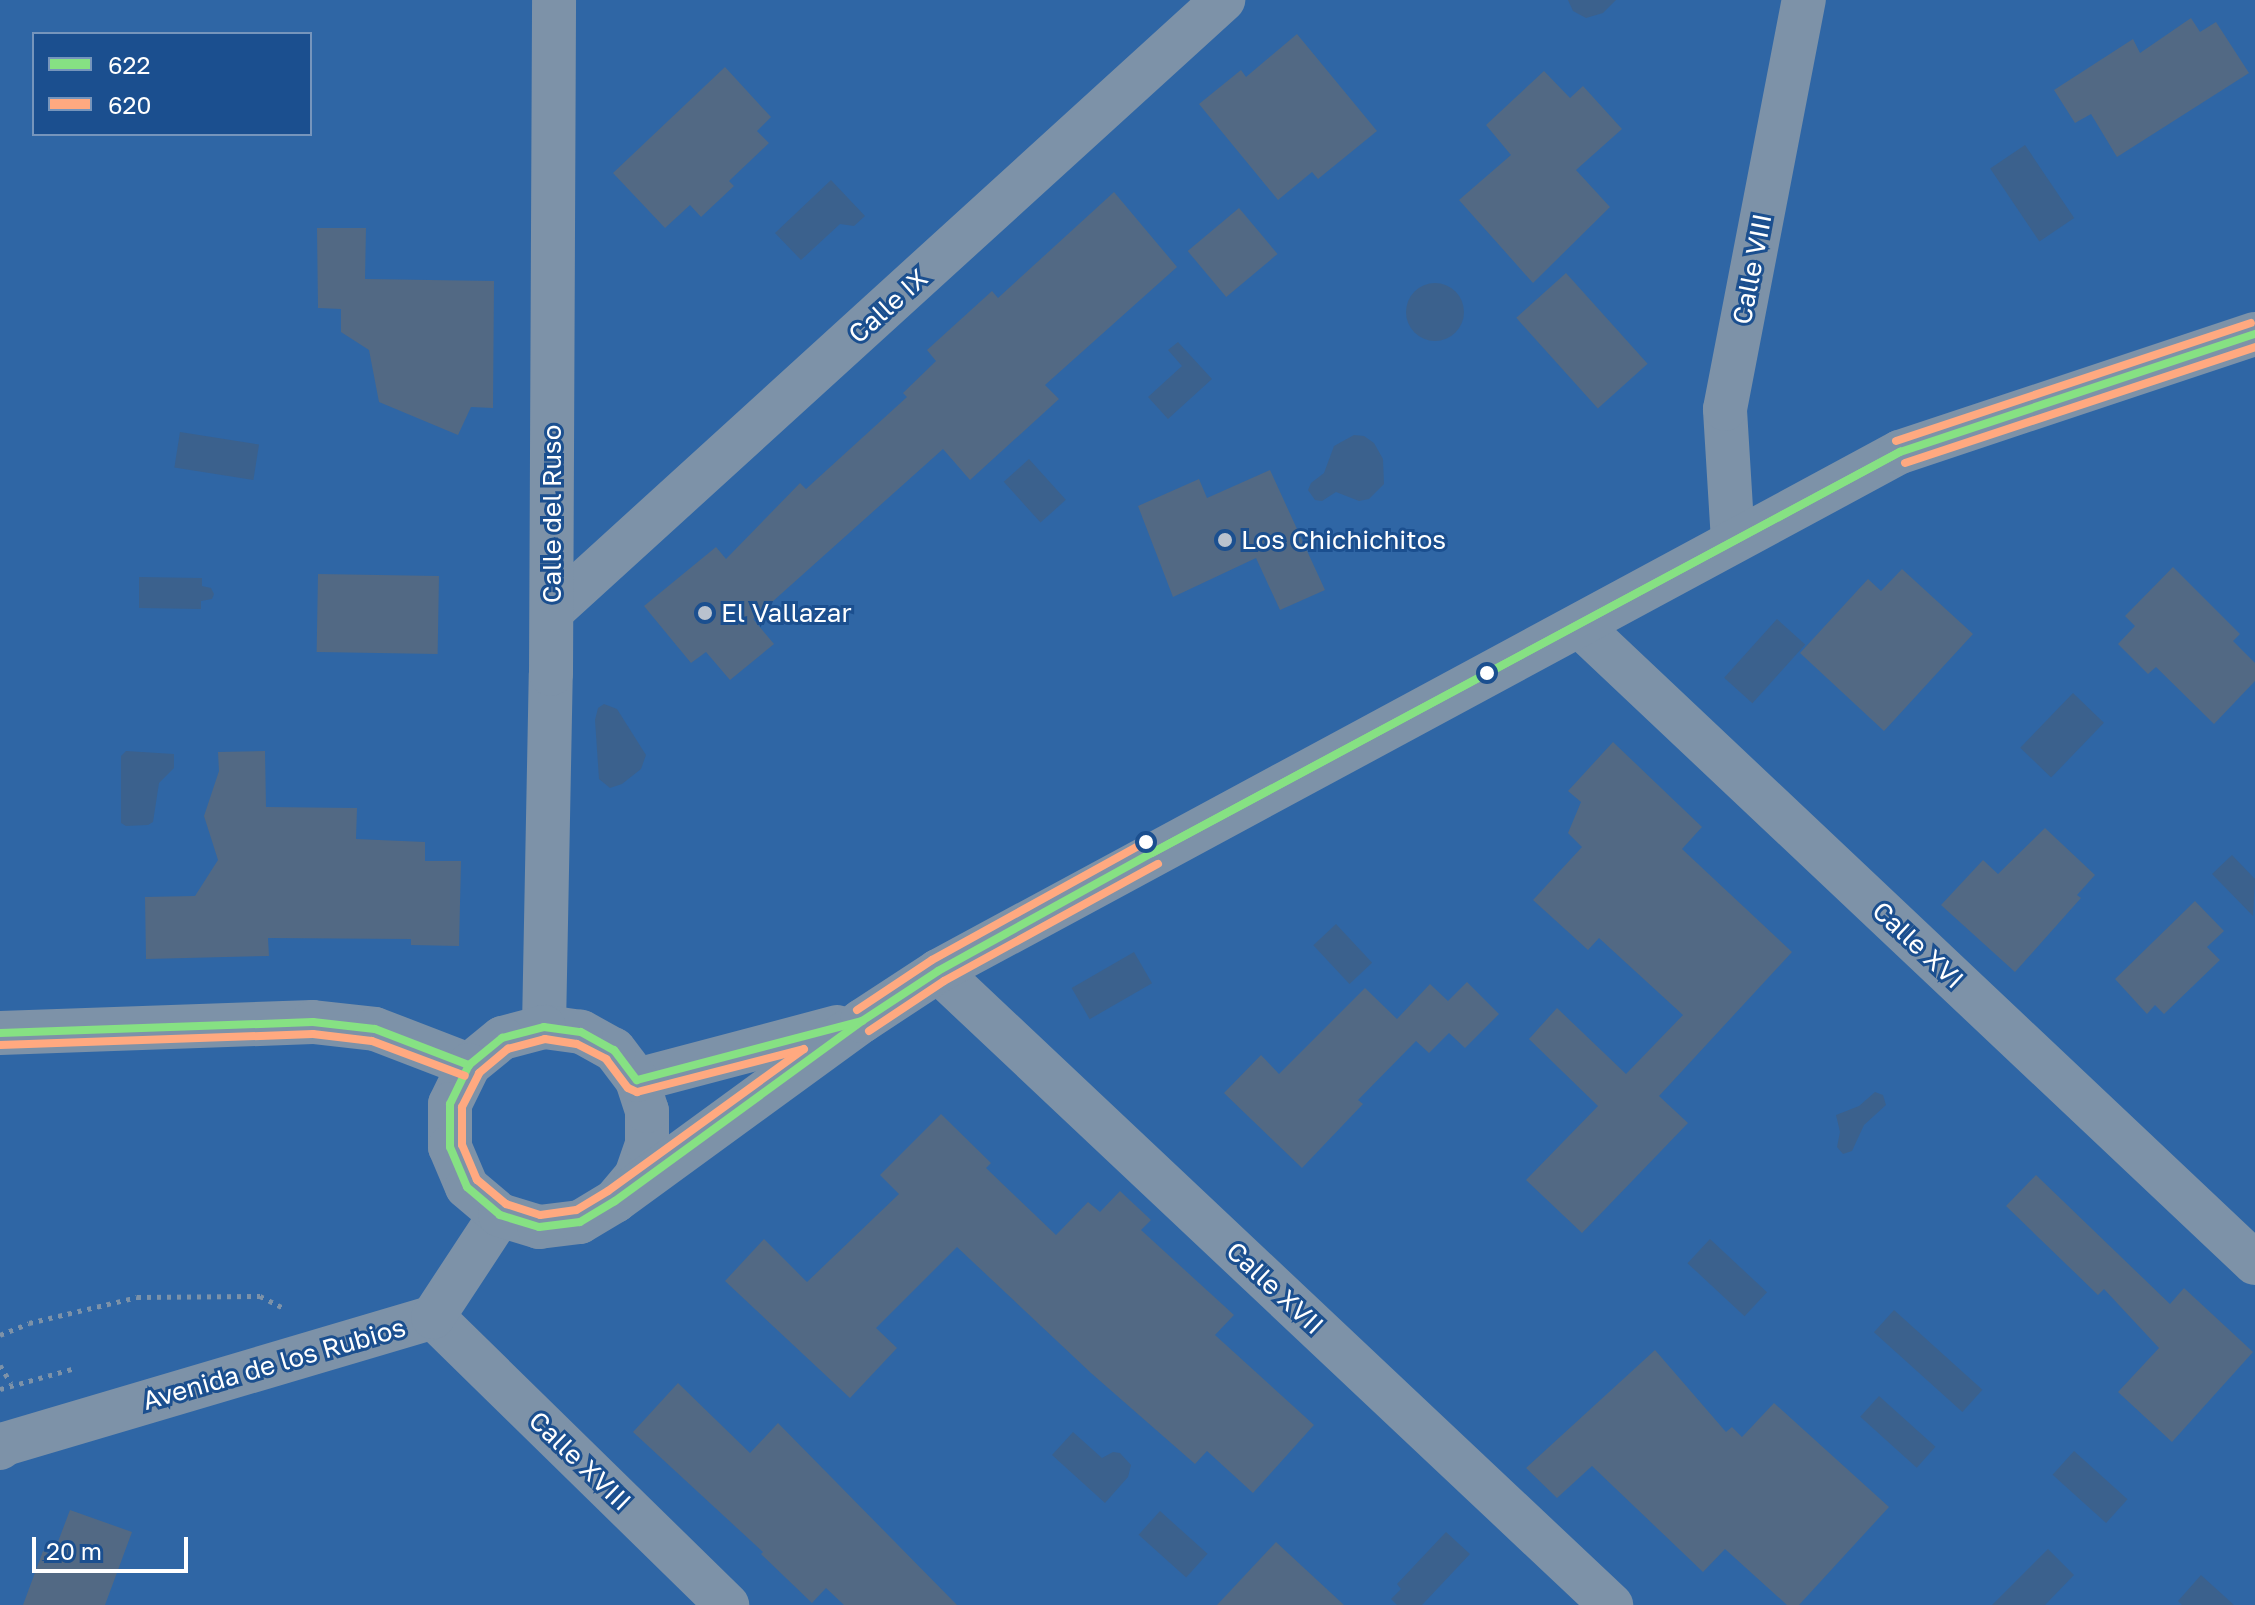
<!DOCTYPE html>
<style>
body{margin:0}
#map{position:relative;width:2255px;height:1605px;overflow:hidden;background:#365274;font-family:"Golos Text",sans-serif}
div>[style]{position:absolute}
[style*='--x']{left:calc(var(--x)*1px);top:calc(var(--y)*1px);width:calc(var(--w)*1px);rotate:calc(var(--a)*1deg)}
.green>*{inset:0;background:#2f66a5}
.water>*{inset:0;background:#3b618d;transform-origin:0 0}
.round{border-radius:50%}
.building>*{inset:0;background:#526984;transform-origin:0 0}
.path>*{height:5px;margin-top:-2.5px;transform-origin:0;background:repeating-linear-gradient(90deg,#7d92a8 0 4px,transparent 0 10px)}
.minor>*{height:44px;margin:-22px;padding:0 22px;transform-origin:22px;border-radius:22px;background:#7d92a8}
.tertiary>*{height:44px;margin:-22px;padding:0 22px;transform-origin:22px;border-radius:22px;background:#7d92a8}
.bus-1>*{height:8px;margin:-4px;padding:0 4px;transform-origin:4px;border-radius:4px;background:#86e183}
.bus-2>*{height:8px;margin:-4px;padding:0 4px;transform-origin:4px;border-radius:4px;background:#ffa980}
.dots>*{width:22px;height:22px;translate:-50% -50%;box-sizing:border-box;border:4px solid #1b4f8f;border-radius:50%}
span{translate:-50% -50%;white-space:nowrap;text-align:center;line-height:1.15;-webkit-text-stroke:6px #1b4f8f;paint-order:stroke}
.street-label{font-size:26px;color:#fff}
.poi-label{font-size:26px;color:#fff}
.left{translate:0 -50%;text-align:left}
.legend{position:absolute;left:32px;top:32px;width:280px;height:104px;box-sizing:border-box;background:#1b4f8f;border:2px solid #7695bc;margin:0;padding:10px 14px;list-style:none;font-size:24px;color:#fff}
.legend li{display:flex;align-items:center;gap:16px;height:40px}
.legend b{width:40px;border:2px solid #7695bc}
.scale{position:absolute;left:32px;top:1537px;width:156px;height:36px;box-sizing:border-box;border:4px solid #fff;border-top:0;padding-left:10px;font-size:24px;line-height:28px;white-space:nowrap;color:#fff;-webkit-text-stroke:6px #1b4f8f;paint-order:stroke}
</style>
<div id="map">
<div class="green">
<i style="clip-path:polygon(evenodd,0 0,2255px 0,2255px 1605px,0 1605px,0 0,34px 34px,310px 34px,310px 134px,34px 134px,34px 34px)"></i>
</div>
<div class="water">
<i style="clip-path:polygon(1568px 0,1616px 0,1603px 13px,1586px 18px,1573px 11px)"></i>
<i style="left:2025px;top:145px;width:88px;height:42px;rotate:56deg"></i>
<i style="clip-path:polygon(831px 180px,865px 216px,854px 226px,840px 224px,801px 260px,775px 233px)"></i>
<i class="round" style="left:1406px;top:283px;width:58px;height:58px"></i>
<i style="clip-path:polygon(1178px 342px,1212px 379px,1168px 419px,1148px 397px,1182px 366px,1168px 350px)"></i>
<i style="left:180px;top:432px;width:80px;height:36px;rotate:9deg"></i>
<i style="clip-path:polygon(1354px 435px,1364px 436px,1374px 443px,1383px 459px,1384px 484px,1369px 499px,1359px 501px,1336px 492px,1322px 501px,1315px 500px,1308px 490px,1311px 483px,1324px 473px,1334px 446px)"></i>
<i style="left:1029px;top:459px;width:55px;height:34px;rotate:48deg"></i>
<i style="clip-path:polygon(139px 577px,202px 578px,202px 586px,211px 588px,214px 594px,212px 599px,201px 601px,201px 609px,139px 608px)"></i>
<i style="left:1777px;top:619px;width:38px;height:79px;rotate:42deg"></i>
<i style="left:2073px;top:693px;width:43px;height:76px;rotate:44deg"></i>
<i style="clip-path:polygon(604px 704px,617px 709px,646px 755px,641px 769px,622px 784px,610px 788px,599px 779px,595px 720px,598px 708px)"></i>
<i style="clip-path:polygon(126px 751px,174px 754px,174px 768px,159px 783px,153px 822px,148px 825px,126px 826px,121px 823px,121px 756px)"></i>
<i style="clip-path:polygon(2232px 855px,2255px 879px,2253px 916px,2212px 874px)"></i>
<i style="left:1336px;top:924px;width:53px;height:31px;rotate:47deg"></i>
<i style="left:1134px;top:952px;width:36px;height:72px;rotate:60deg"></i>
<i style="clip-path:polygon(1875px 1092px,1883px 1095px,1886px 1105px,1864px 1125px,1852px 1151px,1843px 1154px,1837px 1147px,1840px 1132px,1836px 1115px,1859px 1106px)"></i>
<i style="left:1710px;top:1239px;width:78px;height:33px;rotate:43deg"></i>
<i style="left:1894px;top:1310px;width:119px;height:30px;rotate:42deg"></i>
<i style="left:1879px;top:1396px;width:76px;height:28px;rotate:42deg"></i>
<i style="clip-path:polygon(1073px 1432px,1102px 1458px,1113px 1452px,1120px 1453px,1131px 1465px,1128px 1477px,1105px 1503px,1052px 1455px)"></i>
<i style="left:2074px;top:1451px;width:72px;height:32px;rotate:42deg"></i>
<i style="left:1160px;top:1511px;width:64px;height:32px;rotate:42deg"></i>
<i style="clip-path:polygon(1446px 1532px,1470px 1554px,1422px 1605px,1397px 1605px,1391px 1599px,1401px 1589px,1397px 1584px)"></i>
<i style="clip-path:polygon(2048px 1549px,2074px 1575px,2045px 1605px,1992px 1605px)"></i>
<i style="clip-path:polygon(2201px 1575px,2234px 1605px,2182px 1605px,2178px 1601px)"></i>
</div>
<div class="building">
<i style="clip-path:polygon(2191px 18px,2200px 32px,2216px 22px,2249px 73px,2117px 157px,2091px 114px,2075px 123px,2054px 90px,2133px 39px,2140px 53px)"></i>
<i style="clip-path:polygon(1297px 34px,1377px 131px,1318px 179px,1312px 172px,1278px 200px,1199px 104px,1241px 70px,1246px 77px)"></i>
<i style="clip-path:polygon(725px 67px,771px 117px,757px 131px,769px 143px,729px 181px,734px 186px,701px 217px,690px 205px,665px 228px,613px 173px)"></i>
<i style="clip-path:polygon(1544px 71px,1570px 98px,1583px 86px,1622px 129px,1576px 170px,1610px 207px,1533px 283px,1459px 200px,1511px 155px,1486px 125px)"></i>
<i style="clip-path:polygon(1114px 192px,1177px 267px,1045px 385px,1059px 399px,970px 480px,943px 449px,753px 619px,774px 644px,730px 680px,706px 652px,691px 663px,644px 606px,716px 547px,726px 559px,800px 483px,806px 489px,907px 397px,903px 393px,936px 361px,927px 350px,992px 291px,998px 298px)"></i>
<i style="left:1239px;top:208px;width:60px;height:67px;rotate:50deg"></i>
<i style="clip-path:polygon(317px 228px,366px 228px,365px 279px,494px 281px,493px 408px,471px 407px,458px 435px,379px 402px,369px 350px,341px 332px,341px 309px,318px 308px)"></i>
<i style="left:1566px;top:273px;width:122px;height:67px;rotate:48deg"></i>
<i style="clip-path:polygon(1270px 470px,1325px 590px,1280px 610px,1256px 558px,1173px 597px,1138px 506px,1199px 479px,1207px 498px)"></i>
<i style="clip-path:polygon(2173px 567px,2240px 634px,2233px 641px,2255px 663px,2255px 681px,2214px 724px,2156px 667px,2148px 674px,2118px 644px,2135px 626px,2125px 616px)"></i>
<i style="clip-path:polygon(1902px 569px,1973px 634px,1884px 731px,1800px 653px,1868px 579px,1881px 591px)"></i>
<i style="left:318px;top:574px;width:121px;height:78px;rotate:1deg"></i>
<i style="clip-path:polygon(1613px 742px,1702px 827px,1682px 849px,1792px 952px,1659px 1096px,1688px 1123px,1582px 1233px,1526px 1180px,1598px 1106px,1529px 1039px,1557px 1008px,1626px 1074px,1683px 1015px,1599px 938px,1588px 950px,1533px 900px,1582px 847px,1568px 833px,1581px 802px,1568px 791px)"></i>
<i style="clip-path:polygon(265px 751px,266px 807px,357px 808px,356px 839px,425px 842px,425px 861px,461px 861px,459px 946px,411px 945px,411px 939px,268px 938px,269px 956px,146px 959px,145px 897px,195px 896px,218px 860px,204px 816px,219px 771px,218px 752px)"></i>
<i style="clip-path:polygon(2045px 828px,2095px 875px,2077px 895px,2081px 898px,2015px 972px,1941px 905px,1983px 860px,1998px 874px)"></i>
<i style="clip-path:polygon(2195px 901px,2224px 931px,2207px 947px,2220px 960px,2164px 1014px,2155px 1005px,2147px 1014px,2115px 979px)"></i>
<i style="clip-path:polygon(1467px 982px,1499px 1014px,1465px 1048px,1449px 1033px,1429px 1053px,1416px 1041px,1358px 1100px,1363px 1104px,1302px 1168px,1224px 1093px,1261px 1055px,1279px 1074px,1365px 988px,1397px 1019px,1430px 984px,1448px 1001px)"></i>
<i style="clip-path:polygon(941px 1114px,991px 1163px,986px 1168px,1056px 1235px,1088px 1202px,1100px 1212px,1120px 1191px,1151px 1220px,1141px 1230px,1234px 1315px,1215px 1335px,1314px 1425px,1253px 1493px,1207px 1451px,1195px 1464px,1091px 1373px,957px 1247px,876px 1328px,897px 1348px,850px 1398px,725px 1281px,764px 1239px,807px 1282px,899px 1194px,880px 1175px)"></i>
<i style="clip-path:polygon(2036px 1175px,2170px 1304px,2184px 1288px,2253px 1352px,2172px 1442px,2118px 1392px,2159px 1348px,2104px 1289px,2098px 1295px,2006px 1206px)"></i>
<i style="clip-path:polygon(1655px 1350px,1726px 1432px,1732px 1427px,1742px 1437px,1774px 1403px,1889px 1507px,1799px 1605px,1787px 1605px,1725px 1549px,1703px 1572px,1592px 1466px,1557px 1498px,1526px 1468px)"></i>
<i style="clip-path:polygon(678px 1383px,750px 1453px,778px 1423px,957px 1605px,844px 1605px,826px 1588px,812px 1603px,761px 1554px,763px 1552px,633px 1432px)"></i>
<i style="clip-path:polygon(70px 1510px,132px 1532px,105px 1605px,23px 1605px,43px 1551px,53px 1555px)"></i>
<i style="clip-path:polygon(1276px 1542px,1344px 1605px,1217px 1605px)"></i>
</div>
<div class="path">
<i style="--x:0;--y:1335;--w:31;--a:-22"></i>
<i style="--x:29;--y:1323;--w:111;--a:-13.5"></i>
<i style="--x:137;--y:1297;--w:123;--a:-0.5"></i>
<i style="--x:260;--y:1296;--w:27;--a:27"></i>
<i style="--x:0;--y:1365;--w:21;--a:59"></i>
<i style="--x:0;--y:1389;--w:75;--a:-15.5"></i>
</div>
<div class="minor">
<i style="--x:1733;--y:541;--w:132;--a:-93.5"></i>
<i style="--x:1725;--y:409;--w:417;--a:-79.1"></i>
<i style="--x:552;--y:611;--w:908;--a:-42.32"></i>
<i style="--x:1580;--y:626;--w:928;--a:43.34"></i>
<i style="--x:938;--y:971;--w:925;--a:43.29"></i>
<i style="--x:544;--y:1027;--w:353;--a:-88.9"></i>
<i style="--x:551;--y:674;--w:674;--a:-89.74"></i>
<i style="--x:0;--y:1033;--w:313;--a:-2"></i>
<i style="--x:313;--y:1022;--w:62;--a:6.4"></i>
<i style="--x:375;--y:1029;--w:101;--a:21"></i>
<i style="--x:433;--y:1317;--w:412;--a:44.4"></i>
<i style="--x:0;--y:1448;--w:6;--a:-39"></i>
<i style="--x:5;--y:1444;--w:446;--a:-16.5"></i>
<i style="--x:433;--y:1317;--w:122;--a:-56.7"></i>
</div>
<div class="tertiary">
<i style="--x:637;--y:1080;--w:207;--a:-14.8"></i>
<i style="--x:615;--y:1201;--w:33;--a:-50"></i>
<i style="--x:636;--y:1176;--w:34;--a:-71"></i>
<i style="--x:647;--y:1144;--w:33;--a:-90"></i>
<i style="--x:647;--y:1111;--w:33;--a:-108"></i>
<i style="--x:637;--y:1080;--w:38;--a:-127"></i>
<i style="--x:614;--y:1050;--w:38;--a:-151"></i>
<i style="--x:581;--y:1032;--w:37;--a:-172"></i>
<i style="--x:544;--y:1027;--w:43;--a:165.3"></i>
<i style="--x:502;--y:1038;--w:43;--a:140.7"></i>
<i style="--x:469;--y:1065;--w:43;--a:116"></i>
<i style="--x:450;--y:1104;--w:43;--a:90"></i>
<i style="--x:450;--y:1147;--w:43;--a:67"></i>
<i style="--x:467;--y:1187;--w:43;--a:40.3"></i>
<i style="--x:500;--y:1215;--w:41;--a:17.1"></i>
<i style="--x:539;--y:1227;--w:41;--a:-7"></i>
<i style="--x:580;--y:1222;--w:41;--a:-31"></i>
<i style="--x:615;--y:1201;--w:306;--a:-36.1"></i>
<i style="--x:862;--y:1021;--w:91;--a:-33.3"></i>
<i style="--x:938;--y:971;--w:1093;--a:-28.35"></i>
<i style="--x:1900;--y:452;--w:374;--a:-18.4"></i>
</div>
<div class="bus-1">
<i style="--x:1900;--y:452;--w:374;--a:-18.4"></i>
<i style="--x:1152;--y:853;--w:849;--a:-28.2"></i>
<i style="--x:1152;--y:853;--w:849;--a:-28.2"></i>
<i style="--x:862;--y:1021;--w:306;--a:143.9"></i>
<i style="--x:615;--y:1201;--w:41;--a:149"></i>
<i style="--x:580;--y:1222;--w:41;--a:173"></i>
<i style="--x:539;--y:1227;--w:41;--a:-162.9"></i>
<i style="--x:500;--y:1215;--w:43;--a:-139.7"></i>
<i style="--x:467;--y:1187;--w:43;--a:-113"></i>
<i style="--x:450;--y:1147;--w:43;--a:-90"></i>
<i style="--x:450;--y:1104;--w:43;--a:-64"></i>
<i style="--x:469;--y:1065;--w:43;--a:-39.3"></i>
<i style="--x:502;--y:1038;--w:43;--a:-14.7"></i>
<i style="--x:544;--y:1027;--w:37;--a:8"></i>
<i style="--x:581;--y:1032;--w:38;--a:29"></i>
<i style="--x:614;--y:1050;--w:38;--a:53"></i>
<i style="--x:637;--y:1080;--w:233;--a:-14.7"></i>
<i style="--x:862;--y:1021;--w:91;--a:-33.3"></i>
<i style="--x:938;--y:971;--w:244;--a:-28.9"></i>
<i style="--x:0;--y:1033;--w:313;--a:-2"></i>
<i style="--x:313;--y:1022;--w:62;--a:6.4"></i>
<i style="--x:375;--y:1029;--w:101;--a:21"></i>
</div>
<div class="bus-2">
<i style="--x:1896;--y:441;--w:374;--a:-18.4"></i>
<i style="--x:1905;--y:463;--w:369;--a:-18.3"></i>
<i style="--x:857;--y:1010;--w:90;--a:-33.7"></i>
<i style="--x:932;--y:960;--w:244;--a:-28.9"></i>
<i style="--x:869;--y:1031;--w:90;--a:-33.7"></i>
<i style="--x:944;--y:981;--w:244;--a:-28.7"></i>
<i style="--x:545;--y:1039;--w:32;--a:9"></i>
<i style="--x:577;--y:1044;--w:33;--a:27"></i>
<i style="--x:606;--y:1059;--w:36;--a:53"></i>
<i style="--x:628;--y:1088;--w:10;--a:24"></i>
<i style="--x:637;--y:1092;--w:172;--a:-14.4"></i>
<i style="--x:804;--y:1049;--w:242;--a:144.1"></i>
<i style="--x:608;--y:1191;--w:37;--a:149"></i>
<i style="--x:576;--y:1210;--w:36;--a:172"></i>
<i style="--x:540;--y:1215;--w:36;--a:-162"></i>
<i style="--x:506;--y:1204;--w:38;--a:-140"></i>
<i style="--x:477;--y:1180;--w:38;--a:-113"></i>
<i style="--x:462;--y:1145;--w:38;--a:-90"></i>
<i style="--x:462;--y:1107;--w:38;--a:-63"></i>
<i style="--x:479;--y:1073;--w:38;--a:-40"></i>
<i style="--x:508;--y:1049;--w:38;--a:-15"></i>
<i style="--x:0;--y:1045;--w:313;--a:-2"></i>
<i style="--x:313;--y:1034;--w:59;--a:6.8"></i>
<i style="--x:372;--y:1041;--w:99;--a:20.6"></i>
</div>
<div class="dots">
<i style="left:1225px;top:540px;background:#b9c2ce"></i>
<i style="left:705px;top:613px;background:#b9c2ce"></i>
<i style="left:1487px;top:673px;background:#fff"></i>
<i style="left:1146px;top:842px;background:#fff"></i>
</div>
<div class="street-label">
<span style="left:1752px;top:269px;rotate:-79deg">Calle VIII</span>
<span style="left:888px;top:306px;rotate:-42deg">Calle IX</span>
<span style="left:552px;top:514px;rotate:-90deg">Calle del Ruso</span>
<span style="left:1918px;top:945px;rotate:43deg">Calle XVI</span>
<span style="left:1275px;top:1288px;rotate:43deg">Calle XVII</span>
<span style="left:274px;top:1364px;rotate:-16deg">Avenida de los Rubios</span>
<span style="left:580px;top:1461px;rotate:44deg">Calle XVIII</span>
</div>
<div class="poi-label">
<span class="left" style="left:1241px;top:540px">Los Chichichitos</span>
<span class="left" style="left:721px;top:613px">El Vallazar</span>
</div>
<ul class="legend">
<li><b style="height:10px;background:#86e183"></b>622</li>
<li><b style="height:10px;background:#ffa980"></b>620</li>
</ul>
<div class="scale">20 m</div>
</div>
